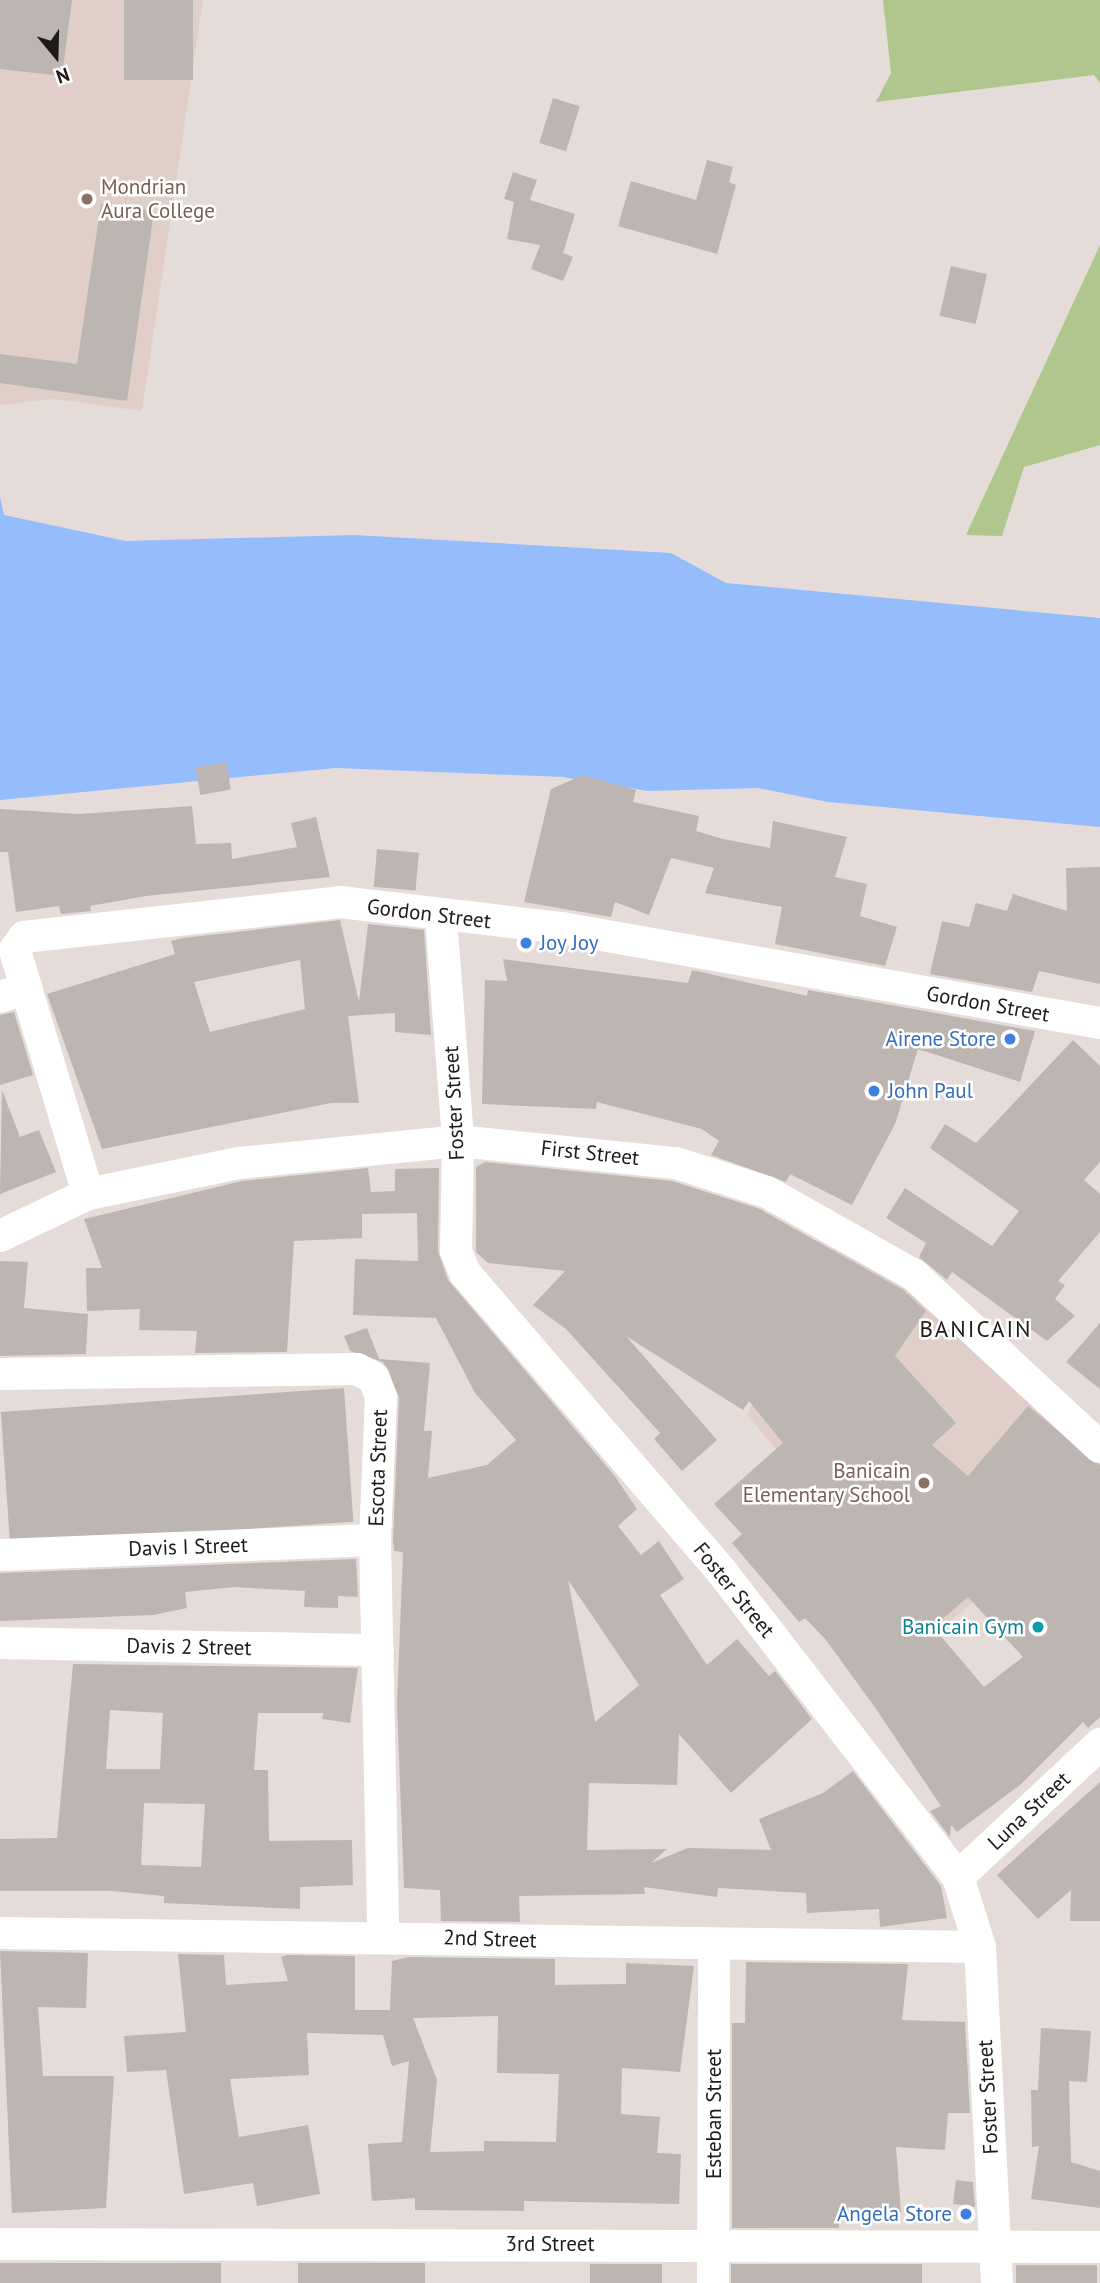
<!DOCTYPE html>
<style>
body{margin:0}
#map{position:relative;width:1100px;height:2283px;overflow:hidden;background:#e5dcd9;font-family:"PT Sans",sans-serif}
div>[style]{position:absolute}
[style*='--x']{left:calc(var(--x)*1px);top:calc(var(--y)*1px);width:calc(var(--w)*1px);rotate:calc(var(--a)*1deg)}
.built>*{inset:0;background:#dfcfc8}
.green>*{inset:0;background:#afc68c}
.water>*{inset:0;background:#95bcfd}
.building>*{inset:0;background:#bdb5b1;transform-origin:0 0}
.minor>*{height:32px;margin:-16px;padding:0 16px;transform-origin:16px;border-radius:16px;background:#fff}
.dots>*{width:19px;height:19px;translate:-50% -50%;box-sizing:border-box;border:4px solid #fff;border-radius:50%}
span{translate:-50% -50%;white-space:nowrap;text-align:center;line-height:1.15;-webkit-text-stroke:5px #fff;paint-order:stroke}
.education-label{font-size:21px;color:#785e54}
.left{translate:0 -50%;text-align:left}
.right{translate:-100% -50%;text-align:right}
.street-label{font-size:21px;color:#1d1a19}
.shop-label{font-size:21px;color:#366cbe}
.culture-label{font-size:21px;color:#0d838f}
.neighbourhood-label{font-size:23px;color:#1d1a19;letter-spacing:2px}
.north{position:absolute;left:21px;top:21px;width:70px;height:70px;-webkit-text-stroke:5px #fff;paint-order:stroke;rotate:161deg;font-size:19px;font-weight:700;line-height:28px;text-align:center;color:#1d1a19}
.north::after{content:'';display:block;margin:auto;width:24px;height:32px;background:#1d1a19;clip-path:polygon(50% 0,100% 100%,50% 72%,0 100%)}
</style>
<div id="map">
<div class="built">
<i style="clip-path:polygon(0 0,203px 0,142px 411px,55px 399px,0 405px)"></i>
<i style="clip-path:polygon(835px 1245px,914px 1289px,1083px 1438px,1009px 1571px,934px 1635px,747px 1415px)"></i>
</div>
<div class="green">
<i style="clip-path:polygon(883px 0,1100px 0,1100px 83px,1094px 75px,876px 102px,891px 73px)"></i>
<i style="clip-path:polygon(1100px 245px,1100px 445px,1024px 467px,1002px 536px,966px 535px)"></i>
</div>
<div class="water">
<i style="clip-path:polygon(0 497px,4px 515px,126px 541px,354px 535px,671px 553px,726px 583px,1100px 618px,1100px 827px,828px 802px,758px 788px,648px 791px,563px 777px,336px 768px,0 800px)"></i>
</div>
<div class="building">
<i style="clip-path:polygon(0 0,72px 0,62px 76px,0 69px)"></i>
<i style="left:124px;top:0;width:69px;height:80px"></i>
<i style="left:553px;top:98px;width:28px;height:47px;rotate:17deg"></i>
<i style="clip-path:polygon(707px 160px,733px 167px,729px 182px,736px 185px,717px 254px,618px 226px,631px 181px,696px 200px)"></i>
<i style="clip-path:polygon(513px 172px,537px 180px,530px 200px,575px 214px,563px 253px,573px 257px,563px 281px,531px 269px,540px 245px,507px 239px,514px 202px,504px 199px)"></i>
<i style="clip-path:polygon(101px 204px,154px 211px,127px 401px,0 383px,0 354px,77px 364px)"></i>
<i style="left:951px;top:266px;width:37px;height:51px;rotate:13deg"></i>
<i style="left:226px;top:762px;width:28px;height:31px;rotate:80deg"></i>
<i style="clip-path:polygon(583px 775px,636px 790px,633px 802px,699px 816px,696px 831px,723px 839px,770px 848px,773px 821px,847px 837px,835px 877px,867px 884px,860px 916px,897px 927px,885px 966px,775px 944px,782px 907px,705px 893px,714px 868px,671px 858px,649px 915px,615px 902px,611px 917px,524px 902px,551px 789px)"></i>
<i style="clip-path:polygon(192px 806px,196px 844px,231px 843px,232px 859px,297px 847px,291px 823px,316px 817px,330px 877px,146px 896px,90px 906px,91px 911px,61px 914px,59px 906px,16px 912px,8px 852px,0 852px,0 809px,79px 814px)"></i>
<i style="left:377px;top:849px;width:42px;height:38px;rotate:5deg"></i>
<i style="clip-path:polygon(1100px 867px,1100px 984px,1039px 971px,1032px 992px,930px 974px,942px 921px,969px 927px,976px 903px,1007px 911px,1013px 894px,1067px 911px,1066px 868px)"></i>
<i style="clip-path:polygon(evenodd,340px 920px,359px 1002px,368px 924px,424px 930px,431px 1035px,395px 1032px,395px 1013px,348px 1016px,359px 1103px,331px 1103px,102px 1149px,47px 994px,175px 954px,171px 941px,183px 938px,340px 920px,300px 960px,305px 1009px,210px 1032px,194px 982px,300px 960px)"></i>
<i style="clip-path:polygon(503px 959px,688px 983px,692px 970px,807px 996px,808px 990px,1035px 1031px,1020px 1082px,918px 1049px,895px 1124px,852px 1205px,790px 1174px,786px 1182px,711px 1155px,719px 1141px,702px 1129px,597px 1102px,596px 1109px,482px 1104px,485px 980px,507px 981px)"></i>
<i style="clip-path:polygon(14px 1012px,33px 1075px,0 1085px,0 1015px)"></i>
<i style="clip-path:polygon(1073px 1040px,1100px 1066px,1100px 1162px,1084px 1180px,1100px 1194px,1100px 1232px,1058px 1281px,1065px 1285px,1055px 1299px,1075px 1316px,1047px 1341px,952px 1272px,947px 1280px,919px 1257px,926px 1243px,886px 1218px,905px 1188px,992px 1246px,1019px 1211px,930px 1148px,945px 1124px,976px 1143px)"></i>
<i style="clip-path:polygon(2px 1090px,20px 1137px,39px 1130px,56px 1172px,0 1194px)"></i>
<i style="clip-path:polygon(evenodd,485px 1162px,672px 1181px,760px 1209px,903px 1290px,926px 1311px,895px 1356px,956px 1423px,932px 1445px,968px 1476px,1028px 1406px,1100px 1465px,1100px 1717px,1088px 1728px,1083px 1722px,1020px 1785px,957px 1832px,951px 1825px,950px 1837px,930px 1811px,941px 1806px,874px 1706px,826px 1640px,805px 1618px,799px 1622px,732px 1543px,742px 1534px,714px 1504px,783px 1443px,749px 1401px,743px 1410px,626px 1336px,717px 1440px,682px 1471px,654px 1439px,660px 1433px,566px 1329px,533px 1305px,565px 1271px,488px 1263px,476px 1252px,476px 1167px,485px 1162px,968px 1597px,1023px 1657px,984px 1687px,933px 1627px,968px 1597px)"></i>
<i style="clip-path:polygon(evenodd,368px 1168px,371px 1192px,395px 1191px,395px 1169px,439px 1168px,438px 1251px,448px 1280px,614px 1475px,637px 1509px,618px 1526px,641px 1555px,659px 1541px,684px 1579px,660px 1595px,707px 1665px,737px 1639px,769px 1676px,775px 1671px,812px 1719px,731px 1793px,679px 1734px,677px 1785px,589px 1783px,587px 1850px,667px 1849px,651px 1863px,688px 1848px,771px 1850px,759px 1819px,823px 1793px,853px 1771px,941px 1886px,947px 1918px,880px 1927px,879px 1909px,807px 1913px,806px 1893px,718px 1888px,717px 1897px,644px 1887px,645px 1894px,519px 1896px,520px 1922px,441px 1921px,440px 1890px,404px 1888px,397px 1704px,403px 1552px,394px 1551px,393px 1540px,399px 1397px,383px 1362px,350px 1351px,344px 1336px,367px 1328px,379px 1359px,430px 1363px,424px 1431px,432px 1431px,428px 1478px,487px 1465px,516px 1440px,475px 1393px,436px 1318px,353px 1315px,355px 1259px,418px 1261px,417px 1213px,362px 1214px,362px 1238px,294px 1241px,287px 1352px,195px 1353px,197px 1331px,139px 1330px,140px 1309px,87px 1311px,86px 1268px,102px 1268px,84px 1219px,242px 1181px,368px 1168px,568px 1580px,639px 1685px,595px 1722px,568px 1580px)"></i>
<i style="clip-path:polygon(0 1261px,28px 1262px,24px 1308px,88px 1314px,86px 1354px,0 1356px)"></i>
<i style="clip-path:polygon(1100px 1323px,1100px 1389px,1066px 1362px)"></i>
<i style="left:344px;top:1388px;width:134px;height:344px;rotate:86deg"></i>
<i style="clip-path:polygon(356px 1559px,358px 1597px,338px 1596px,338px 1608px,304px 1607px,305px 1591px,234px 1587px,185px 1592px,187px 1608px,153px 1615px,0 1621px,0 1573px)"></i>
<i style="clip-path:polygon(evenodd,73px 1664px,358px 1668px,350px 1723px,322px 1719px,323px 1713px,258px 1713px,254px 1770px,268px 1770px,269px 1841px,352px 1840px,353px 1885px,300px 1887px,300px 1909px,164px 1903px,164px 1896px,111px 1891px,0 1891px,0 1839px,57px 1838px,73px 1664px,110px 1710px,163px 1713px,160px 1769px,106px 1769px,110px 1710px,73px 1664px,144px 1803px,205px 1804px,201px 1867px,141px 1865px,144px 1803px)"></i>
<i style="clip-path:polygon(1100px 1782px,1100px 1921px,1070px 1921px,1071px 1890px,1038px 1919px,997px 1875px)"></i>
<i style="clip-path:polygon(0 1951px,88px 1953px,86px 2008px,38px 2007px,43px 2076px,114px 2076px,106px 2208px,12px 2213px)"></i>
<i style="clip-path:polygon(evenodd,178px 1954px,224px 1955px,226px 1985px,288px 1981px,281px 1957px,287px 1955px,355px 1956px,355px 2010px,390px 2010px,392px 1961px,409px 1957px,555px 1959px,555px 1985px,626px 1984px,626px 1963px,694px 1966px,680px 2072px,622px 2068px,621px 2114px,660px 2117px,657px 2153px,681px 2154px,679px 2204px,524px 2201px,524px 2211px,415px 2210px,415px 2198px,372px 2201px,368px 2144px,402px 2142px,409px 2061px,392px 2066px,383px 2035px,307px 2033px,309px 2075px,230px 2079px,239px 2137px,308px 2125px,320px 2194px,257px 2206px,253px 2183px,184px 2194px,166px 2070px,127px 2072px,124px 2036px,186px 2032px,178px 1954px,498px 2016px,497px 2073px,559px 2074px,556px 2142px,484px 2141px,484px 2151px,430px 2152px,437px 2080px,413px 2018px,498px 2016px)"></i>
<i style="clip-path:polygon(746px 1962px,908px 1964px,902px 2020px,965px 2022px,970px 2113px,948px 2113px,945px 2150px,896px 2147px,901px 2213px,839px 2218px,839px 2228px,732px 2228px,732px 2023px,745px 2023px)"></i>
<i style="clip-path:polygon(1041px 2028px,1091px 2031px,1087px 2082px,1069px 2081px,1071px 2162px,1100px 2171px,1100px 2208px,1031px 2199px,1039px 2146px,1032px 2147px,1031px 2090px,1038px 2090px)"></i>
<i style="clip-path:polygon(956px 2180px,973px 2182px,975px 2207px,953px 2204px)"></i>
<i style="left:0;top:2263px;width:221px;height:20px"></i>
<i style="left:298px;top:2263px;width:127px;height:20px"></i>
<i style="left:590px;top:2264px;width:72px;height:19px"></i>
<i style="left:731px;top:2264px;width:191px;height:19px"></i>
<i style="left:1016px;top:2265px;width:81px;height:18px"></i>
</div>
<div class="minor">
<i style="--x:441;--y:918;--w:224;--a:85.6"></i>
<i style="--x:458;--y:1141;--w:110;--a:91"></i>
<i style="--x:456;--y:1251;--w:24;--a:68"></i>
<i style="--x:465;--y:1273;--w:394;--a:49.3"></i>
<i style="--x:722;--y:1572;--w:386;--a:52.3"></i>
<i style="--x:958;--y:1877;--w:73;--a:72.6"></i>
<i style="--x:980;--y:1947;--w:336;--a:87.1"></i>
<i style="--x:0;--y:997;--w:28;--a:-18"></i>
<i style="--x:88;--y:1194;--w:255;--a:-106.7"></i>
<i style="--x:15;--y:950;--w:16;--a:-55"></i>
<i style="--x:24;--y:937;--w:318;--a:-6.3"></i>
<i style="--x:340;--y:902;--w:224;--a:6.7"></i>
<i style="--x:562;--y:928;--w:546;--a:10.01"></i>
<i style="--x:0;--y:1236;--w:98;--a:-25.5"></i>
<i style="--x:88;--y:1194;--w:154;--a:-11.6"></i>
<i style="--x:239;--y:1163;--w:220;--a:-5.7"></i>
<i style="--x:458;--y:1141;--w:219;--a:5.8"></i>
<i style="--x:676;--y:1163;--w:96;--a:17.7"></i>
<i style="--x:767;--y:1192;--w:169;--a:29.5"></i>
<i style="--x:914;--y:1275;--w:253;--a:42.8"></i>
<i style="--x:0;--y:1374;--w:357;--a:-0.8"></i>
<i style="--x:357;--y:1369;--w:19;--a:28"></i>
<i style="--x:374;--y:1378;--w:20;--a:70"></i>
<i style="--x:381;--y:1397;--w:143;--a:92.4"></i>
<i style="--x:375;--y:1540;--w:396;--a:88.8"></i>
<i style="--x:0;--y:1555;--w:375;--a:-2.3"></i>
<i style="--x:0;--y:1643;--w:378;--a:1.1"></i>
<i style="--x:958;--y:1877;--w:195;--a:-43.1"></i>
<i style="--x:0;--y:1933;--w:980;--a:0.82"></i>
<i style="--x:0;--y:2244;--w:1100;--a:0.16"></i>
<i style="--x:713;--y:2283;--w:338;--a:-89.8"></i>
</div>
<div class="dots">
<i style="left:87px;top:199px;background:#8d6e63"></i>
<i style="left:526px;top:943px;background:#3f7fe0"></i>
<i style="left:1010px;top:1039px;background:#3f7fe0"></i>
<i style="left:874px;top:1091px;background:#3f7fe0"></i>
<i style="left:924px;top:1483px;background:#8d6e63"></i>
<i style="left:1038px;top:1627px;background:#0f9aa8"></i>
<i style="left:966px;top:2214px;background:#3f7fe0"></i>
</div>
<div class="education-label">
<span class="left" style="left:101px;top:199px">Mondrian<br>Aura College</span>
<span class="right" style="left:910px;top:1483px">Banicain<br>Elementary School</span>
</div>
<div class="street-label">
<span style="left:429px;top:914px;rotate:7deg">Gordon Street</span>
<span style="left:988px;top:1004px;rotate:10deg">Gordon Street</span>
<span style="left:454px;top:1103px;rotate:-93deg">Foster Street</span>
<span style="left:590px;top:1153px;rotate:6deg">First Street</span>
<span style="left:378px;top:1468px;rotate:-88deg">Escota Street</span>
<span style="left:188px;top:1547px;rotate:-2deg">Davis I Street</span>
<span style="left:734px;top:1590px;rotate:51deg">Foster Street</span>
<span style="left:189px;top:1647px;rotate:1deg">Davis 2 Street</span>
<span style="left:1029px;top:1811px;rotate:-43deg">Luna Street</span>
<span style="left:490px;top:1939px;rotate:2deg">2nd Street</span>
<span style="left:988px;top:2097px;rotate:-93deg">Foster Street</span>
<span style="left:714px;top:2114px;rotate:-90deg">Esteban Street</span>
<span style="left:550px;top:2244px">3rd Street</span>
</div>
<div class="shop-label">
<span class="left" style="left:540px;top:943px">Joy Joy</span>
<span class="right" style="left:996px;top:1039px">Airene Store</span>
<span class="left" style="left:888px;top:1091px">John Paul</span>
<span class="right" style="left:952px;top:2214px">Angela Store</span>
</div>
<div class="culture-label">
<span class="right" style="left:1024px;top:1627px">Banicain Gym</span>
</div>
<div class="neighbourhood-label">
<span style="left:976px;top:1329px">BANICAIN</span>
</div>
<div class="north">N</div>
</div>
